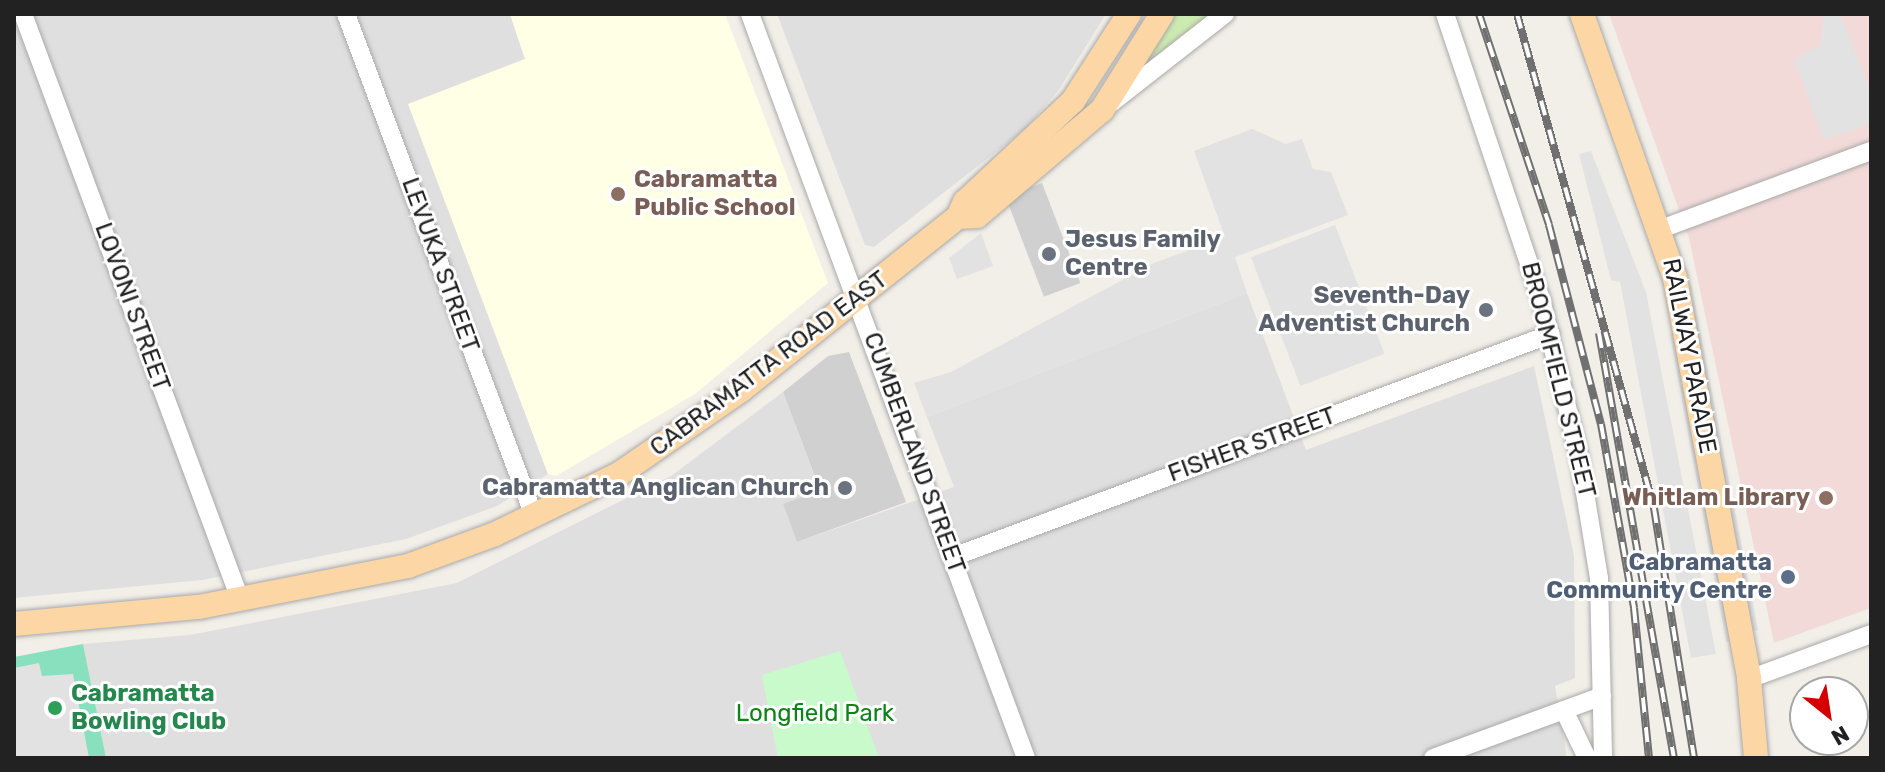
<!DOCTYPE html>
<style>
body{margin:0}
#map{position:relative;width:1885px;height:772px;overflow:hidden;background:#f2efe9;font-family:Rubik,sans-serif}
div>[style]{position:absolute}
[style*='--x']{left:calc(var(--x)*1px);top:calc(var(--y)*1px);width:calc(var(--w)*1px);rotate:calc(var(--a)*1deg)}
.residential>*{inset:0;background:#e0dfdf}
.commercial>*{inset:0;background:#f2dad9}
.education>*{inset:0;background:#ffffe5}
.religious>*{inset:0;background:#d0d0d0;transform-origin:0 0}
.grass>*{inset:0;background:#cdebb0}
.park>*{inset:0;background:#c8facc}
.pitch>*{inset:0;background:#88e0be}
.parking>*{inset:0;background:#e2e2e2;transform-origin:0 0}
.roads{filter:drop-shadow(0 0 2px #a9a9a9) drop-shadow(0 0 2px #a9a9a9)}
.minor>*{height:18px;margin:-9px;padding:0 9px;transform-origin:9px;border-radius:9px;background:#fff}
.major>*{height:24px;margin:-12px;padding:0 12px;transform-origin:12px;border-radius:12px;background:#fcd6a4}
.rail>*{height:8px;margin-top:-4px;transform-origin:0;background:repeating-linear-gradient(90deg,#fff 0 15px,#707070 0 30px);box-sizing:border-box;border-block:2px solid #707070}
.dots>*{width:22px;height:22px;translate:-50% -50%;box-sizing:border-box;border:4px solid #fff;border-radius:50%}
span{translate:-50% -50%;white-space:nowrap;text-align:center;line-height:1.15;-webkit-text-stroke:6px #fff;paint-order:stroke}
.education-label{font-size:24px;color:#785e54;font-weight:700}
.left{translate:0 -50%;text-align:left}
.right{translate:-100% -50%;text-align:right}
.worship-label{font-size:24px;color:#5b616d;font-weight:700}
.street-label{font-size:24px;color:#222}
.service-label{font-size:24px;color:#4e5e75;font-weight:700}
.leisure-label{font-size:24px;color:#27864d;font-weight:700}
.park-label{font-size:24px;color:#0c8416}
.frame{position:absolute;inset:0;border:16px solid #222;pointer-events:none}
.north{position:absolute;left:1789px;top:676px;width:80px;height:80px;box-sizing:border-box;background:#fff;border:2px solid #a7a7a7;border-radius:50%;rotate:150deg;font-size:22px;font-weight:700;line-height:32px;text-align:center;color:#222}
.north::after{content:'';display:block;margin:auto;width:28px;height:36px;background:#d40000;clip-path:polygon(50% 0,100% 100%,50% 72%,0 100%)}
</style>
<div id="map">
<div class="residential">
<i style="clip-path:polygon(14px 14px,510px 14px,525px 59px,409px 104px,548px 474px,497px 506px,406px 539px,202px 580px,14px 598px)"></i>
<i style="clip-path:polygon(777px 14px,1106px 14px,1058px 91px,1024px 130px,874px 247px,865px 245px)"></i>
<i style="clip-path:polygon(1247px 293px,1306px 450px,1534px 366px,1574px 556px,1575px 678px,1555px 686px,1567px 758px,106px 758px,83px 644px,190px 635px,457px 583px,671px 476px,783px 392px,820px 491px,783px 504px,797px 542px,954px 487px,927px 417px)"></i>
</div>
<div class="commercial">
<i style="clip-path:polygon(1609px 14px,1871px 14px,1871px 608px,1774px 643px,1689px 238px)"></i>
</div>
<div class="education">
<i style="clip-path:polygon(510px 14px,725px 14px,828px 283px,695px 394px,556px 476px,548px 474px,408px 104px,525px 59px)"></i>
</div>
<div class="religious">
<i style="left:1042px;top:183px;width:107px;height:39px;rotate:69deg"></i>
<i style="clip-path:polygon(849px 352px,906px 502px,797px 542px,783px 504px,820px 490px,783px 392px,828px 356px)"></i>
</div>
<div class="grass">
<i style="clip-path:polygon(1172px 14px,1216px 14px,1139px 75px)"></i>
</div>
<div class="park">
<i style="clip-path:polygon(840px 651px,879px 758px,778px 758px,762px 675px)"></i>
</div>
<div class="pitch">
<i style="clip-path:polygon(83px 644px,106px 758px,14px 758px,14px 657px)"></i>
</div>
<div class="parking">
<i style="clip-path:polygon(1824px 14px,1840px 14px,1871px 93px,1871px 123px,1824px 140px,1794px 59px,1821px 45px)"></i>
<i style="clip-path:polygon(1252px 129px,1286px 144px,1302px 139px,1313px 169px,1331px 172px,1348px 215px,1235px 257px,1247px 293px,927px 417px,914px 383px,951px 372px,1154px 263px,1225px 237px,1194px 151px)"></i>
<i style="clip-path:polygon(1591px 151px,1646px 292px,1716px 654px,1691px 658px,1620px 282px,1611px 280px,1579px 154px)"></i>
<i style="left:1335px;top:225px;width:138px;height:90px;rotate:69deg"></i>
<i style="clip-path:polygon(981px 233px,993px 266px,957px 279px,949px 258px)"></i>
<i style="clip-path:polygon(1691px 283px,1758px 630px,1753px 631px,1684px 285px)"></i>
<i style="clip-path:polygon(1676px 333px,1731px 641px,1726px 642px,1670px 334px)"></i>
<i style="clip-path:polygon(39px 663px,42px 676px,73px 674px,89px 758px,14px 758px,14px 668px)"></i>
</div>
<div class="roads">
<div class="minor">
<i style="--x:23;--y:14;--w:624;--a:69.65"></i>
<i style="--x:346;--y:14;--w:536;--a:69.47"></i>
<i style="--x:750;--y:14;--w:794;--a:69.65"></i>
<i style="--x:1445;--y:14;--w:305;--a:71.4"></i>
<i style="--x:1542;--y:303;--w:157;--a:76.4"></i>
<i style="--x:1579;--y:456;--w:124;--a:80.7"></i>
<i style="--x:1599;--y:578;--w:180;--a:88.7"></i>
<i style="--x:1111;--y:103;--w:145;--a:-38"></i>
<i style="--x:1661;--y:229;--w:224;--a:-20.4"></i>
<i style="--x:953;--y:557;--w:638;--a:-20.45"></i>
<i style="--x:1749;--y:679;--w:130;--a:-20.2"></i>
<i style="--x:1564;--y:710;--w:53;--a:64.4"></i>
<i style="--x:1433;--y:758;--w:180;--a:-20.1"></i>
</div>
<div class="major">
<i style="--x:1582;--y:14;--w:280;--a:70.6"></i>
<i style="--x:1675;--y:278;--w:408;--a:79.5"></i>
<i style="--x:1749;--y:679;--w:79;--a:84.9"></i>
<i style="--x:958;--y:217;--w:19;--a:-3"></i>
<i style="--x:977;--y:216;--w:164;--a:-40.3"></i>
<i style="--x:1102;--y:110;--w:113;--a:-58"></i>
<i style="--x:14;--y:624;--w:186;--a:-5.3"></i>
<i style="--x:199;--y:607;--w:213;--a:-11.1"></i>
<i style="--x:408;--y:566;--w:93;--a:-20.2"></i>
<i style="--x:495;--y:534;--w:138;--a:-25.8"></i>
<i style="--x:619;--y:474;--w:148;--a:-34.5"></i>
<i style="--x:741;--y:390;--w:278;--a:-38.6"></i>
<i style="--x:958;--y:217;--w:17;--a:-65"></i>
<i style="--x:965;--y:202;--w:148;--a:-43.1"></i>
<i style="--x:1073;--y:101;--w:103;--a:-57.2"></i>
</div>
</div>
<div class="rail">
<i style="--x:1479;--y:14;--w:222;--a:71.6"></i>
<i style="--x:1549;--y:225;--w:206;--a:75.4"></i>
<i style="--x:1601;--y:424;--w:187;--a:79.8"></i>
<i style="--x:1634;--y:608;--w:151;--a:84.3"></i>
<i style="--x:1517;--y:14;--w:513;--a:74.5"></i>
<i style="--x:1654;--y:508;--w:253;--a:80.9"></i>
<i style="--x:1599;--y:333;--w:432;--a:80"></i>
</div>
<div class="dots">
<i style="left:618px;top:194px;background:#8d6e63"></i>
<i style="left:1049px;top:254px;background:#6b7280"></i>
<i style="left:1486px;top:310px;background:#6b7280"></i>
<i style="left:845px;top:488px;background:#6b7280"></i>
<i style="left:1826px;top:498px;background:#8d6e63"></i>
<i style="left:1788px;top:577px;background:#5c6f8a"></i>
<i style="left:55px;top:708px;background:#2e9e5b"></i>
</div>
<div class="education-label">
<span class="left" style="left:634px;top:194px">Cabramatta<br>Public School</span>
<span class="right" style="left:1810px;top:498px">Whitlam Library</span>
</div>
<div class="worship-label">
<span class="left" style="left:1065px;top:254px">Jesus Family<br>Centre</span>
<span class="right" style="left:1470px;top:310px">Seventh-Day<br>Adventist Church</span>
<span class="right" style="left:829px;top:488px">Cabramatta Anglican Church</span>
</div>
<div class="street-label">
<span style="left:440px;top:265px;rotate:70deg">LEVUKA STREET</span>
<span style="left:132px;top:307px;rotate:70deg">LOVONI STREET</span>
<span style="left:1689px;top:356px;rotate:79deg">RAILWAY PARADE</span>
<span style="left:769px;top:364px;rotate:-37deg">CABRAMATTA ROAD EAST</span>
<span style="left:1558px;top:380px;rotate:76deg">BROOMFIELD STREET</span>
<span style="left:1252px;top:445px;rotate:-20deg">FISHER STREET</span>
<span style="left:914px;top:453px;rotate:70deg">CUMBERLAND STREET</span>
</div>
<div class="service-label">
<span class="right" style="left:1772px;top:577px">Cabramatta<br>Community Centre</span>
</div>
<div class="leisure-label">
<span class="left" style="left:71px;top:708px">Cabramatta<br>Bowling Club</span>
</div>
<div class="park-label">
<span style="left:815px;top:714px">Longfield Park</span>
</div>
<div class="frame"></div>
<div class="north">N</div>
</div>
